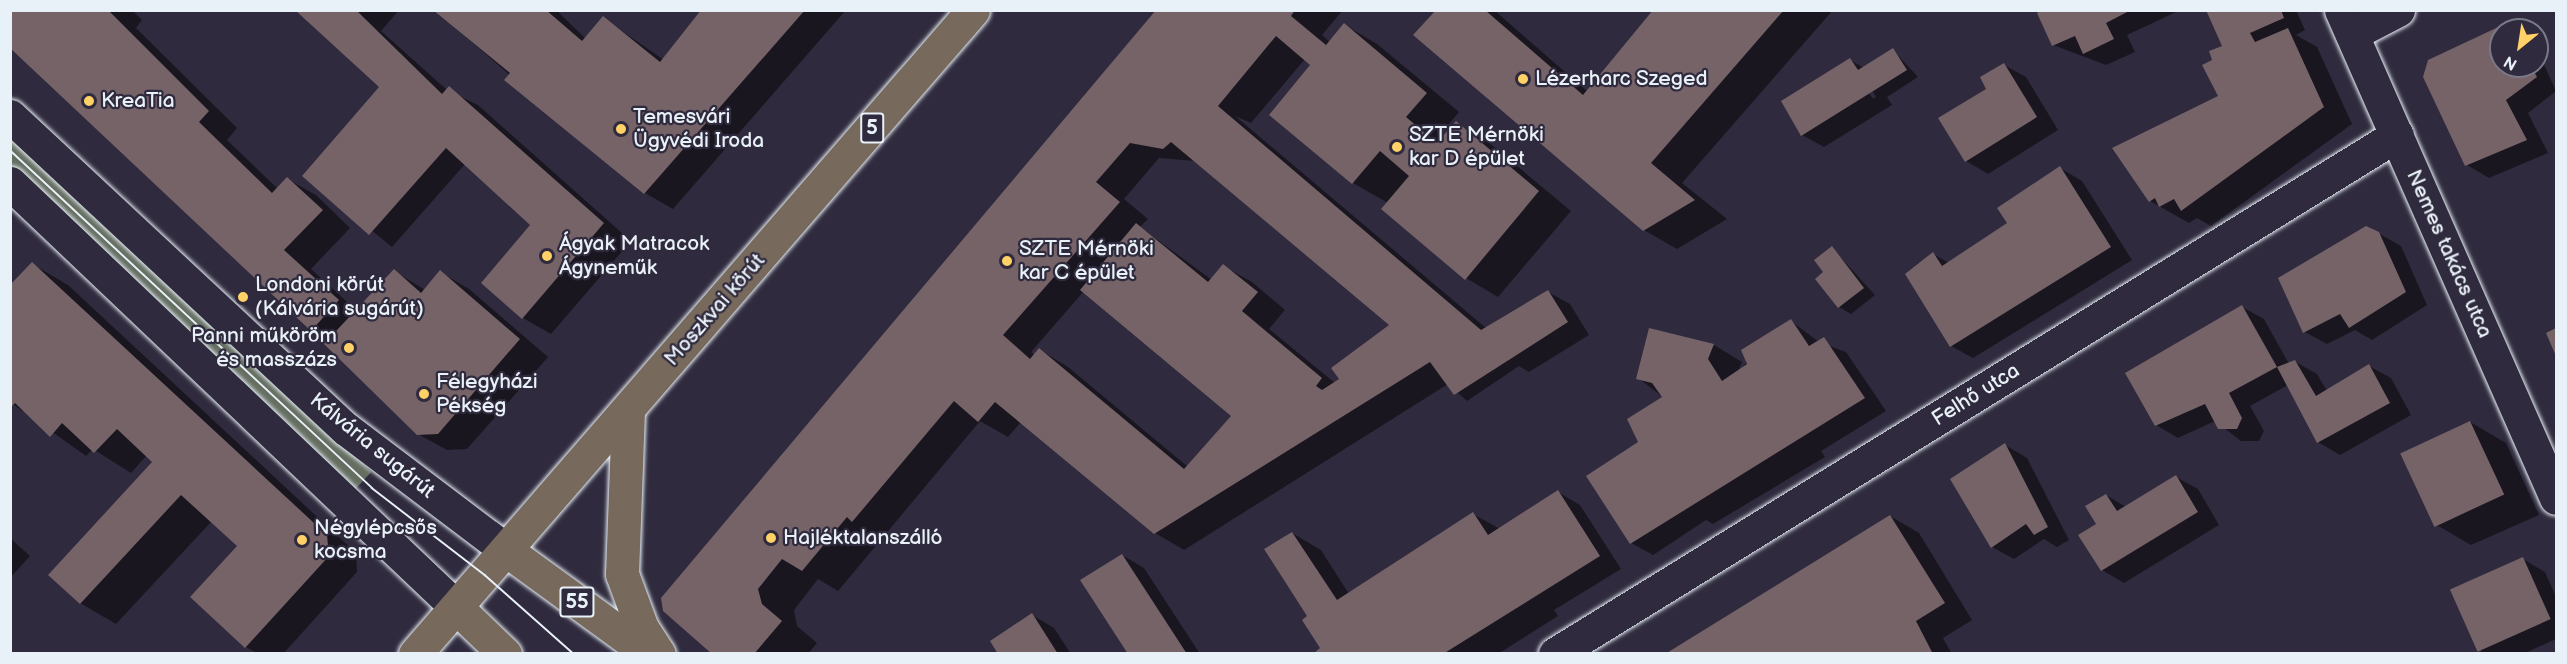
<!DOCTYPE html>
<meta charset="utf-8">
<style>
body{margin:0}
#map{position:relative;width:2567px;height:664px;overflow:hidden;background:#2f2a3d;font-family:"Balsamiq Sans",sans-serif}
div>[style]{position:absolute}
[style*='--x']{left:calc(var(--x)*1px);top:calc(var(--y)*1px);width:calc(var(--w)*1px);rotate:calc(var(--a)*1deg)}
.green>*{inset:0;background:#656d60;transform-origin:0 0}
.shadow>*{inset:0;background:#0007}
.building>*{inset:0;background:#756368;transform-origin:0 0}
.roads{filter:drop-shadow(0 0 2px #e8f1f8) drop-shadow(0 0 2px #e8f1f8)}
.minor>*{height:33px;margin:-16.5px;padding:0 16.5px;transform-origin:16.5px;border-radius:16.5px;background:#2f2a3d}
.major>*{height:33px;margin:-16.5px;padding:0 16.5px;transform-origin:16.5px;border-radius:16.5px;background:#77695c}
.tram>*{height:1.5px;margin:-0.75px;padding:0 0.75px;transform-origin:0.75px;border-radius:0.75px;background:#e8f1f8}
.dots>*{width:16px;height:16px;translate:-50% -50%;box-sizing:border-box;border:3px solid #2f2a3d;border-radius:50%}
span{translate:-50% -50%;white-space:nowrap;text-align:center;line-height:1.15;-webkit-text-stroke:4.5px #2f2a3d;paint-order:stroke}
.shield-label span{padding:2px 4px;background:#2f2a3d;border:2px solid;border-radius:4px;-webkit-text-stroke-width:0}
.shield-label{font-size:20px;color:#e8f1f8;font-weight:700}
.poi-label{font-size:21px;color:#e8f1f8}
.left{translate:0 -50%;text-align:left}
.right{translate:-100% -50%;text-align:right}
.street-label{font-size:21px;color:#e8f1f8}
.frame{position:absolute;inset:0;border:12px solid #e8f1f8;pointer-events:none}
.north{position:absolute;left:2489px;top:18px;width:60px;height:60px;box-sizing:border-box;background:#2f2a3d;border:2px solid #797a88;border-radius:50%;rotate:210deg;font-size:16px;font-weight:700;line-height:24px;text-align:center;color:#e8f1f8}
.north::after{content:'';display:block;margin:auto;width:21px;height:27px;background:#ffd166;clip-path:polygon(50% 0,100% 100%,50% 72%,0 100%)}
</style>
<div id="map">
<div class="green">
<i style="left:10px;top:135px;width:494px;height:28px;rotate:43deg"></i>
</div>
<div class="shadow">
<i style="clip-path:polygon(10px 10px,132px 10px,142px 20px,136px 28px,237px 128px,227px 140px,278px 189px,287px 179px,316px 195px,350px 228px,311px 269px,357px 311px,394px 271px,425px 290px,440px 272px,469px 289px,548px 357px,467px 449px,447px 450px,418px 434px,330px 340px,312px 330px)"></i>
<i style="clip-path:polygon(297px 10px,399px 10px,381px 31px,447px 90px,478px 105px,631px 241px,551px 334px,523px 318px,532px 225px,465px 164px,392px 247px,304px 176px,385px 92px)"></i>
<i style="clip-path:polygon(435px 10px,556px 10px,586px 39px,603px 18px,664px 60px,703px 10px,846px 10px,673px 209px,645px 193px)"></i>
<i style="clip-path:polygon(evenodd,1158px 10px,1343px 10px,1322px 35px,1330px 42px,1345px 25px,1377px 44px,1459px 112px,1438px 137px,1442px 140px,1456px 123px,1488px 142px,1571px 211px,1498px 297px,1466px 278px,1388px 203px,1353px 183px,1271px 115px,1312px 65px,1305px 59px,1251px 123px,1235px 116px,1486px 328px,1548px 292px,1570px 304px,1589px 335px,1529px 372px,1519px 366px,1467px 401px,1448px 384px,1184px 550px,1155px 533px,1021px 422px,1008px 437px,980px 421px,838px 591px,818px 579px,794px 610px,797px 626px,817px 643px,808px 654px,714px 654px,664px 611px,1158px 10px,1159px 158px,1196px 161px,1392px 325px,1335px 383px,1269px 329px,1285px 310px,1252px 282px,1223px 266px,1212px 280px,1140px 227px,1148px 219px,1124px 199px,1159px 158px,1158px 10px,1084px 291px,1233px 415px,1188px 467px,1068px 367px,1040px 350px,1035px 356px,1031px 352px,1084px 291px)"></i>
<i style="clip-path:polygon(1438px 10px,1494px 10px,1588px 92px,1655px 10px,1833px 10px,1682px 183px,1727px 219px,1677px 249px,1644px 230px)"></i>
<i style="clip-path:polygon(2046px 10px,2175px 10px,2176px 12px,2127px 35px,2135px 52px,2106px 65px,2053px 45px)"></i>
<i style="clip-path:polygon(2207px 10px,2296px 10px,2305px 30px,2296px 35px,2317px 47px,2352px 124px,2211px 226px,2197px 218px,2189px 223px,2150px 201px,2220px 96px,2214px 60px,2224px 46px)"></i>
<i style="clip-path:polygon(2509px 24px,2519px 30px,2501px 30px,2501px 66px,2537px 66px,2537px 49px,2556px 91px,2528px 113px,2548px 153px,2489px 178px,2467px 165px,2424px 77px)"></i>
<i style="clip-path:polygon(evenodd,1893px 50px,1918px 77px,1887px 97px,1892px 105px,1824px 147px,1802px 135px,1850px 60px,1864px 68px,1893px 50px,1863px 76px,1876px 97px,1873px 99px,1860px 78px,1863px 76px)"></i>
<i style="clip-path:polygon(2004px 65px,2026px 77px,2058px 130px,1988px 174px,1966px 161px,1988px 89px)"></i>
<i style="clip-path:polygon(2060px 168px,2082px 181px,2132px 260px,1973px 358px,1951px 346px,1933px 254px,1949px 263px,2009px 224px)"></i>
<i style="clip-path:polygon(2378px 233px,2401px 246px,2427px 305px,2372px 340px,2355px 330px,2327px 344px,2305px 332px)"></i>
<i style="clip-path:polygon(1832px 248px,1875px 295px,1851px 314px,1839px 307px,1825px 272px)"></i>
<i style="clip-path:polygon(32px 264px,68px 285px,356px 553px,357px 572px,283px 654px,258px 654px,246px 647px,240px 546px,212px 521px,116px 624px,80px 603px,155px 462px,147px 455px,131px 473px,93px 449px,86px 456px,10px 402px)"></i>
<i style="clip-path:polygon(2242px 307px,2264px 319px,2289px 364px,2294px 361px,2317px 374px,2327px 391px,2369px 366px,2391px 378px,2411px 415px,2340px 455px,2318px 442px,2288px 385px,2250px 406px,2264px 431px,2259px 441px,2241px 441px,2215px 421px,2178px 438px,2156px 425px)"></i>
<i style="clip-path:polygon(1791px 321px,1819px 342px,1846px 352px,1886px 411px,1821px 451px,1825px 457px,1713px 524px,1706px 520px,1653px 555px,1631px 543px,1638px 443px,1664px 398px,1638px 378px,1650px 330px,1714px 345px,1742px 362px,1738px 371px)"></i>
<i style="clip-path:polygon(2470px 422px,2506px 443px,2539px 515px,2471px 545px,2435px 524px)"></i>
<i style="clip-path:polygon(2005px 445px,2027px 458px,2069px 540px,2057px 547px,2044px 539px,2014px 559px,1992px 547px)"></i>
<i style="clip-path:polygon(2176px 477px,2198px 489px,2219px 525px,2124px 583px,2102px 570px,2106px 495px,2126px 507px)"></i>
<i style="clip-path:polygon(1558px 492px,1580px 505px,1621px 569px,1554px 610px,1558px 616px,1498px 654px,1315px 654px,1322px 649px,1309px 616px,1292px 533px,1321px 550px,1349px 594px,1473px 514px,1500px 529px)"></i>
<i style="clip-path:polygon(1890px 516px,1919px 533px,1972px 620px,1943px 638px,1952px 654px,1665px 654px)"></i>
<i style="clip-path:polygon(10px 538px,30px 556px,10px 578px)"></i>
<i style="clip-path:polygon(1122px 555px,1144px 568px,1200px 654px,1130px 654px)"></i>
<i style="clip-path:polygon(2523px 559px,2545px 572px,2556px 597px,2556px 639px,2523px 654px,2485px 654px,2479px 650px)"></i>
<i style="clip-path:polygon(1032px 615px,1054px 628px,1071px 654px,1000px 654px)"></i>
</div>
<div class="building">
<i style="clip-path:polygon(10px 10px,108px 10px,209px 111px,199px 122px,272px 193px,287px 177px,323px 210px,284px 250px,339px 300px,311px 331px,10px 48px)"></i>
<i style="clip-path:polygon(295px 10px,356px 10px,442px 94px,449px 86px,604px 223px,522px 319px,481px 283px,530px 225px,446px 148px,369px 235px,302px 176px,379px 87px)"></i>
<i style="clip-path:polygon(433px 10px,546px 10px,582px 41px,603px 16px,660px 62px,701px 10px,805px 10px,644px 194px,504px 80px,510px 73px)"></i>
<i style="clip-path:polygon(evenodd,1156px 10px,1295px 10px,1291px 16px,1326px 45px,1344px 23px,1427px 93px,1406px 117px,1437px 143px,1456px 121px,1539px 191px,1465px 280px,1381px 209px,1409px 176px,1380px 151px,1352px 184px,1269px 115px,1310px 65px,1276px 36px,1218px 106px,1481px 330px,1548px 290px,1568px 322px,1454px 395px,1430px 362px,1154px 534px,995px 402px,978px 422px,954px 401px,852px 522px,847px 517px,802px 571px,782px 559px,758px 589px,762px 604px,782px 621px,754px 654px,712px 654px,663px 611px,661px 598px,1156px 10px,1171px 142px,1389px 325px,1331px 368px,1339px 379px,1322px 390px,1316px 386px,1322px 378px,1242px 311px,1258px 292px,1223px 264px,1208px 282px,1136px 223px,1080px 290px,1231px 416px,1184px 469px,1039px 348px,1030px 359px,1003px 335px,1120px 202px,1096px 182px,1130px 143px,1163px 149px,1171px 142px)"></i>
<i style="clip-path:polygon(1436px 10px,1485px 10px,1583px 95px,1653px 10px,1784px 10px,1651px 163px,1695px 200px,1643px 231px,1413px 35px)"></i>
<i style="clip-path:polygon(2042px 10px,2131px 10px,2106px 23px,2114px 39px,2083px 54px,2075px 36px,2052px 46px,2037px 13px)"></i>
<i style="clip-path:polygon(2206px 10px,2281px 10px,2284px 18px,2250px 33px,2255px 42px,2288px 28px,2324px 107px,2181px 211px,2174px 199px,2159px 207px,2155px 198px,2149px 202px,2112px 148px,2218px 96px,2202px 65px,2212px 60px,2209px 51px,2222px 46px)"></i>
<i style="clip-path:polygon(2509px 22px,2513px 30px,2501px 30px,2501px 66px,2531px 66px,2537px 77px,2506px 100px,2527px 140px,2465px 166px,2423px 77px,2428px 60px)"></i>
<i style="clip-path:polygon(1893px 48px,1907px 70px,1801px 136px,1781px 101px,1850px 58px,1858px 70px)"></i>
<i style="clip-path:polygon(2004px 63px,2037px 117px,1965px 162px,1938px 118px,1986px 89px,1980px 77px)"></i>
<i style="clip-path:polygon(2060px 166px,2111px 247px,1950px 347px,1905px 274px,1933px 252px,1942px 266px,2007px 223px,1997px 208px)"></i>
<i style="clip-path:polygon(2366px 226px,2379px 232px,2406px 292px,2349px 328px,2340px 314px,2303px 333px,2278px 278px)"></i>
<i style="clip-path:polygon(1832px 246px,1864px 288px,1838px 308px,1815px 279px,1823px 272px,1814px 260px)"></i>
<i style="clip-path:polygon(32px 262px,327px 535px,329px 556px,245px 648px,190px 597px,237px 546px,181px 495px,80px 604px,48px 575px,152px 462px,117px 429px,94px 453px,62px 423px,50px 437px,15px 403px,10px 408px,10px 285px)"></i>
<i style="clip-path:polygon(394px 269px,421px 293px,440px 270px,520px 339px,438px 434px,417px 435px,324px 344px)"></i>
<i style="clip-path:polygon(2242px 305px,2277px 367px,2229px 393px,2242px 418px,2237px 429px,2218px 429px,2205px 404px,2155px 426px,2125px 373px)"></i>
<i style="clip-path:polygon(1791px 319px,1809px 346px,1824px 337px,1865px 398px,1630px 544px,1586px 476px,1638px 442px,1627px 419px,1662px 397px,1652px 383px,1636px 379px,1649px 328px,1714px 344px,1708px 359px,1722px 381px,1747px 364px,1741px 350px)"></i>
<i style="clip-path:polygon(2556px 328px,2556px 356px,2546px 333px)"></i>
<i style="clip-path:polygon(2295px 360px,2316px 396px,2369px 364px,2390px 403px,2317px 443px,2277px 367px)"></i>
<i style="left:2470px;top:421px;width:81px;height:77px;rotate:65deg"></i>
<i style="clip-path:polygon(2005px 443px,2048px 527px,2034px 535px,2026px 524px,1991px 548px,1950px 479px)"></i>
<i style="clip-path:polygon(2176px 475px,2198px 512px,2101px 571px,2078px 535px,2096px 524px,2085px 506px,2106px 494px,2117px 511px)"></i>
<i style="clip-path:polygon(1558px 490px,1600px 556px,1443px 654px,1313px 654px,1320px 648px,1302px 620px,1307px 616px,1264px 549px,1292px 532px,1337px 600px,1473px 512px,1488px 535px)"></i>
<i style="clip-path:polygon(1890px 515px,1945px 603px,1916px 621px,1933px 654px,1665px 654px)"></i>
<i style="clip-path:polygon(1122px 554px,1187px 654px,1128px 654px,1080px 580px)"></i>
<i style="left:2523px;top:557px;width:68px;height:80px;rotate:66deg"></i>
<i style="clip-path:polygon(1032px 613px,1058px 654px,998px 654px,990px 641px)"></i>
</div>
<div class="roads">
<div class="minor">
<i style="--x:2341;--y:10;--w:533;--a:66.22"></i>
<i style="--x:2352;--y:34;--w:52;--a:-27.6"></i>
<i style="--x:10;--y:116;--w:459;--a:43"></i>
<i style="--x:346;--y:429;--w:201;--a:37.1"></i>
<i style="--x:10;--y:183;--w:615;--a:43.55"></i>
<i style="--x:1555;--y:654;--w:989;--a:-31.65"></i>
</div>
<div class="major">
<i style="--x:628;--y:411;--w:163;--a:92.1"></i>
<i style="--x:622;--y:574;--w:58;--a:69.7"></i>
<i style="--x:642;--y:628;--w:31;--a:57"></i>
<i style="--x:506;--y:550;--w:177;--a:36"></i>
<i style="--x:456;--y:607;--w:68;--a:43.8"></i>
<i style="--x:415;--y:654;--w:852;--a:-49.09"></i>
</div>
</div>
<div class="tram">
<i style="--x:10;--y:150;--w:495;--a:43"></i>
<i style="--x:372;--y:488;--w:143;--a:37.6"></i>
<i style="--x:485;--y:575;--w:119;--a:41.6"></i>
</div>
<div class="dots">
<i style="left:1523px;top:79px;background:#ffd166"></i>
<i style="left:89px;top:101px;background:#ffd166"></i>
<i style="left:621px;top:129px;background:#ffd166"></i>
<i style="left:1397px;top:147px;background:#ffd166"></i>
<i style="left:547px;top:256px;background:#ffd166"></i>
<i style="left:1007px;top:261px;background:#ffd166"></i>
<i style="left:243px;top:297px;background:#ffd166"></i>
<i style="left:349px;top:348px;background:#ffd166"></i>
<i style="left:424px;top:394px;background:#ffd166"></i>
<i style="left:771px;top:538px;background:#ffd166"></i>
<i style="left:302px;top:540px;background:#ffd166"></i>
</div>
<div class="shield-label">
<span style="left:872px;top:128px">5</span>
<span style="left:577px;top:602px">55</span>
</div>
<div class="poi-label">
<span class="left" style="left:1535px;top:79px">Lézerharc Szeged</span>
<span class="left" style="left:101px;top:101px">KreaTia</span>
<span class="left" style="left:633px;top:129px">Temesvári<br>Ügyvédi Iroda</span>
<span class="left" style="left:1409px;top:147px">SZTE Mérnöki<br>kar D épület</span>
<span class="left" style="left:559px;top:256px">Ágyak Matracok<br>Ágyneműk</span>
<span class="left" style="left:1019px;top:261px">SZTE Mérnöki<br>kar C épület</span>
<span class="left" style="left:255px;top:297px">Londoni körút<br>(Kálvária sugárút)</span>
<span class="right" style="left:337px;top:348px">Panni műköröm<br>és masszázs</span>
<span class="left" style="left:436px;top:394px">Félegyházi<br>Pékség</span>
<span class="left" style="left:314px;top:540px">Négylépcsős<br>kocsma</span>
<span class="left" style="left:783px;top:538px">Hajléktalanszálló</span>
</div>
<div class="street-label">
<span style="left:2449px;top:254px;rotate:66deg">Nemes takács utca</span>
<span style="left:715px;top:310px;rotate:-49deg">Moszkvai körút</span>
<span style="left:1976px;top:395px;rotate:-32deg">Felhő utca</span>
<span style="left:372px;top:446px;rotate:39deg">Kálvária sugárút</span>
</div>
<div class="frame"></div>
<div class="north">N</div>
</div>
